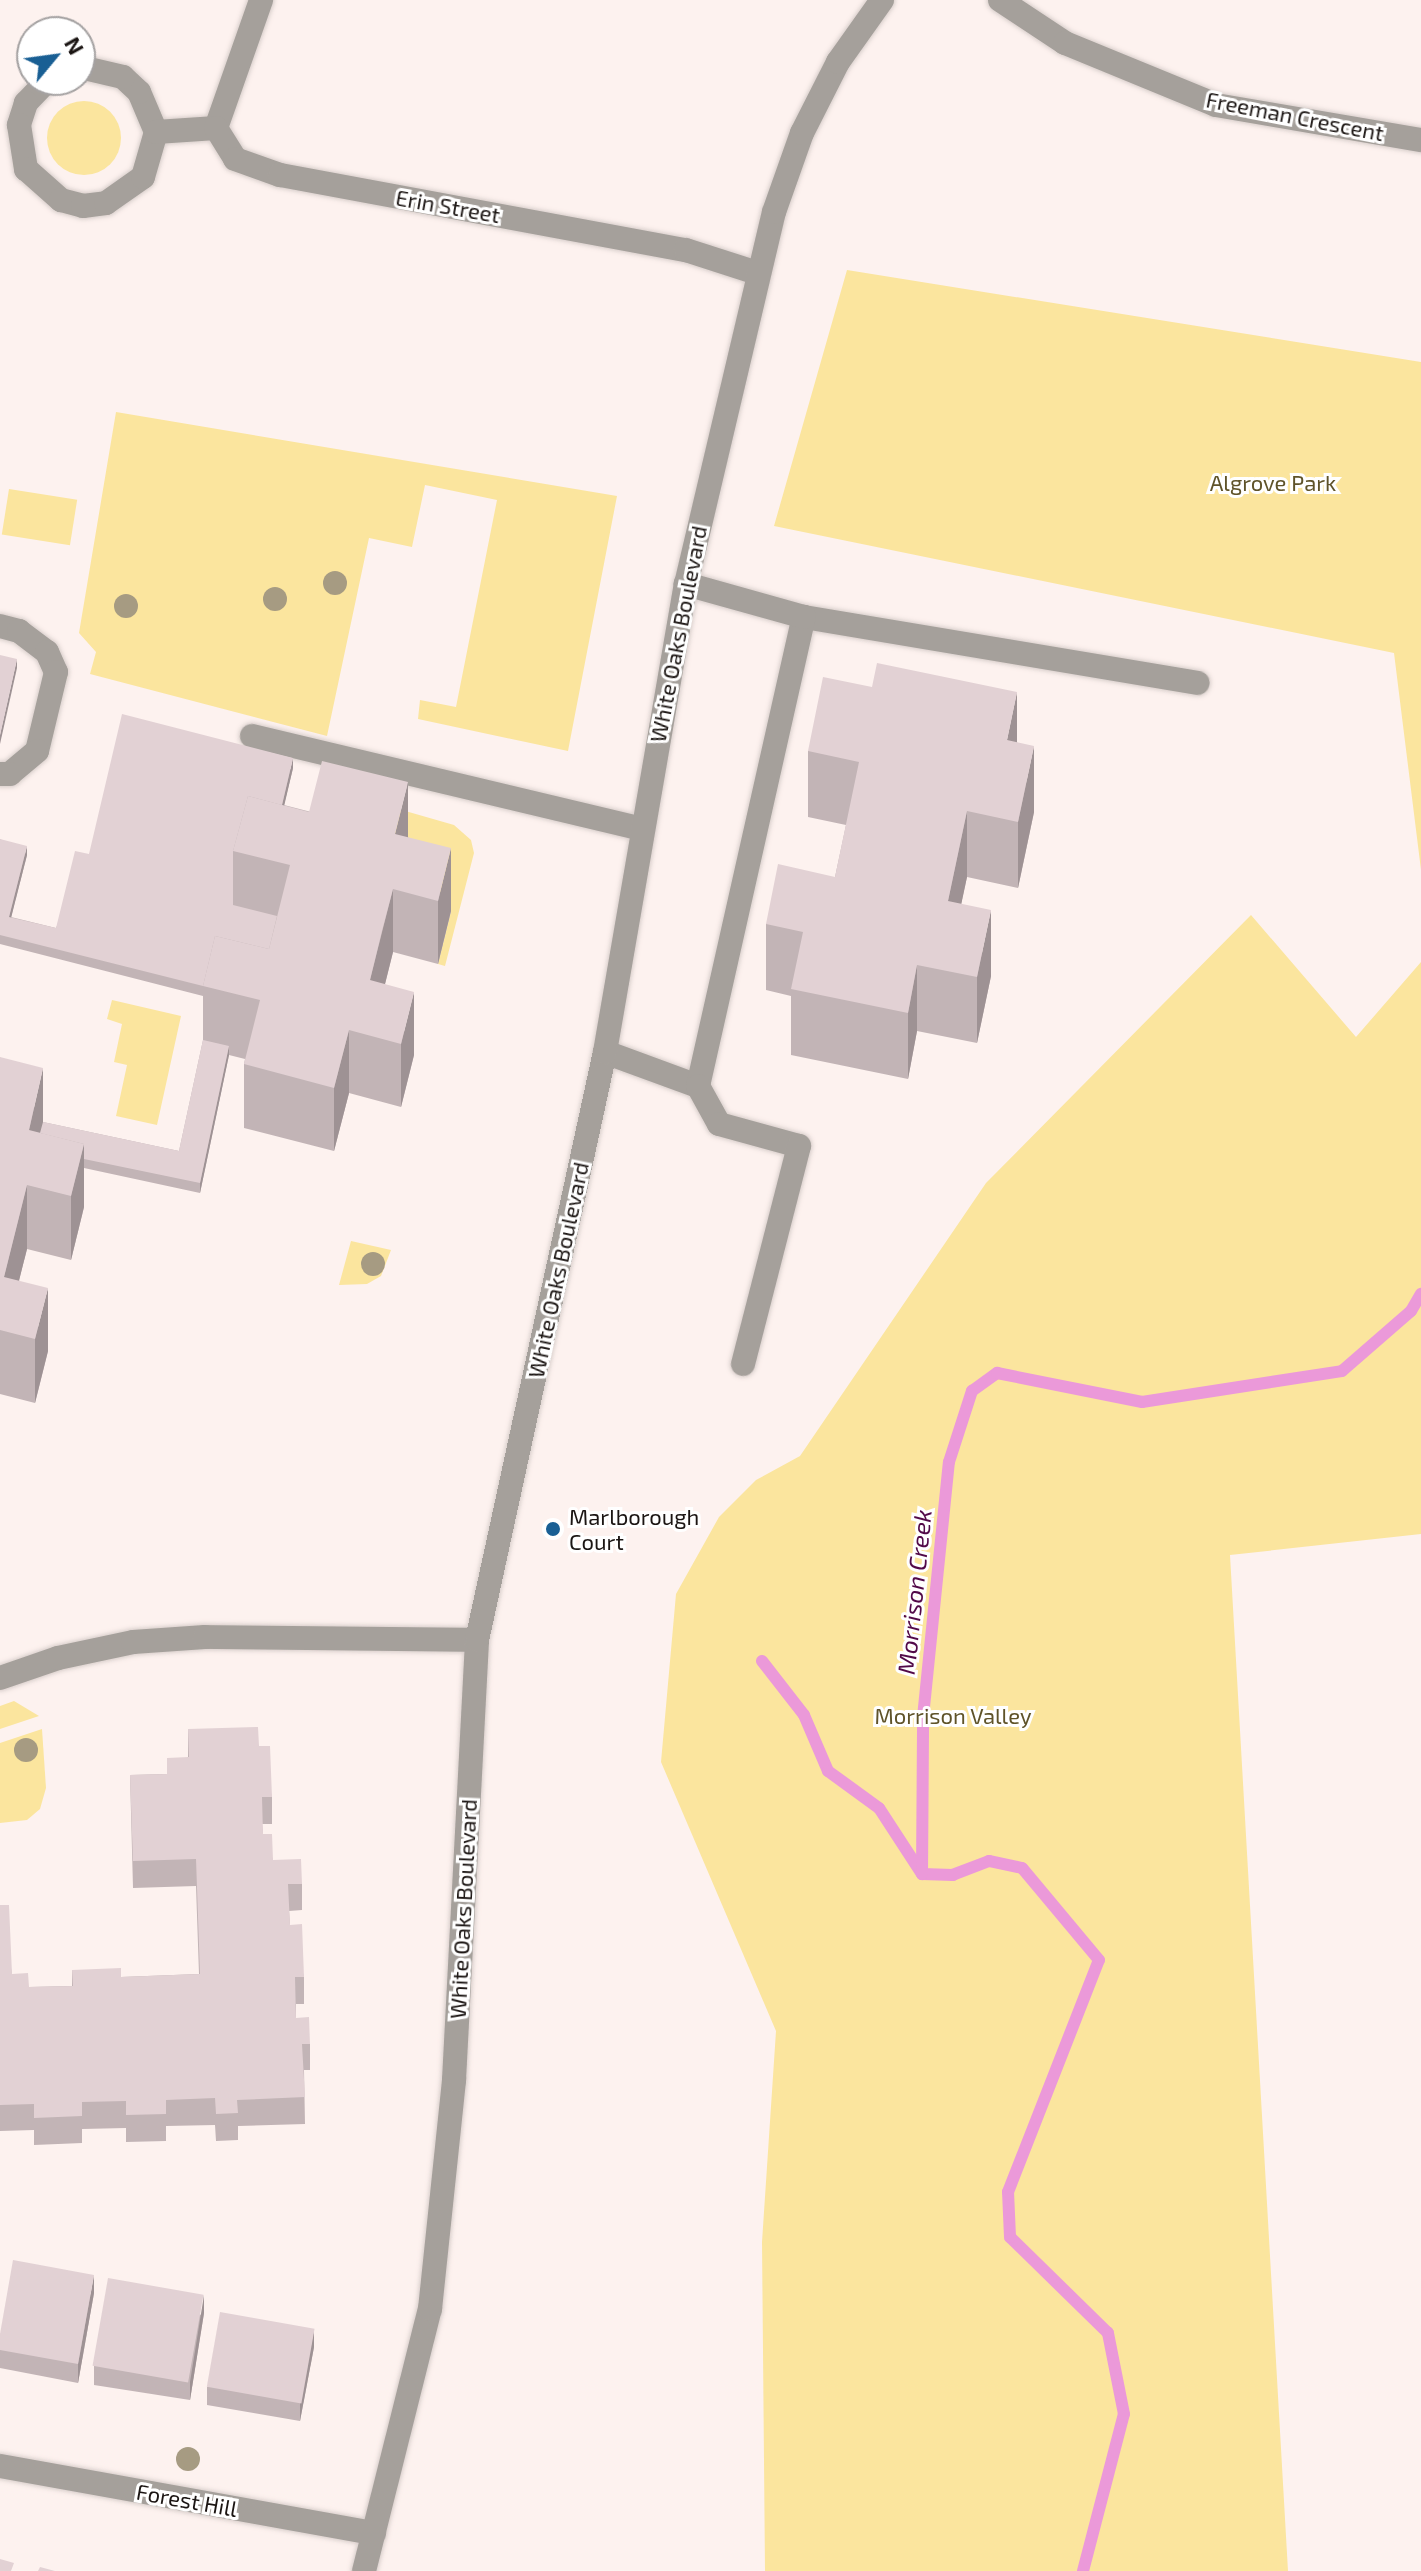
<!DOCTYPE html>
<style>
body{margin:0}
#map{position:relative;width:1421px;height:2571px;overflow:hidden;background:#fdf2ef;font-family:"Exo 2",sans-serif}
div>[style]{position:absolute}
[style*='--x']{left:calc(var(--x)*1px);top:calc(var(--y)*1px);width:calc(var(--w)*1px);rotate:calc(var(--a)*1deg)}
.green>*{inset:0;background:#fbe59e;transform-origin:0 0}
.round{border-radius:50%}
.stream>*{height:12px;margin:-6px;padding:0 6px;transform-origin:6px;border-radius:6px;background:#eb99d9}
.roads{filter:drop-shadow(0 0 2px #d9cfcc) drop-shadow(0 0 2px #d9cfcc)}
.minor>*{height:24px;margin:-12px;padding:0 12px;transform-origin:12px;border-radius:12px;background:#a5a09b}
.trees>*{width:24px;height:24px;margin:-12px;border-radius:50%;background:#a69b82}
.wall>*{inset:0;background:#c2b4b6}
.shaded-wall>*{inset:0;background:#9e9294}
.building>*{inset:0;background:#e2d1d4;transform-origin:0 0}
.dots>*{width:22px;height:22px;translate:-50% -50%;box-sizing:border-box;border:4px solid #fff;border-radius:50%}
span{translate:-50% -50%;white-space:nowrap;text-align:center;line-height:1.15;-webkit-text-stroke:6px #fff;paint-order:stroke}
.street-label{font-size:22px;color:#1b1513}
.park-label{font-size:22px;color:#5f5329}
.poi-label{font-size:22px;color:#1b1513}
.left{translate:0 -50%;text-align:left}
.water-label{font-size:24px;color:#520948;font-style:italic}
.north{position:absolute;left:16px;top:16px;width:80px;height:80px;box-sizing:border-box;background:#fff;border:2px solid #a4a1a1;border-radius:50%;rotate:61deg;font-size:22px;font-weight:700;line-height:32px;text-align:center;color:#1b1513}
.north::after{content:'';display:block;margin:auto;width:28px;height:36px;background:#195f94;clip-path:polygon(50% 0,100% 100%,50% 72%,0 100%)}
</style>
<div id="map">
<div class="green">
<i class="round" style="left:47px;top:101px;width:74px;height:74px"></i>
<i style="clip-path:polygon(847px 270px,1421px 362px,1421px 870px,1394px 653px,774px 526px)"></i>
<i style="clip-path:polygon(116px 412px,617px 496px,568px 751px,418px 719px,420px 700px,456px 707px,497px 500px,425px 485px,412px 547px,369px 538px,327px 736px,90px 674px,96px 652px,79px 633px)"></i>
<i style="left:9px;top:489px;width:69px;height:46px;rotate:9deg"></i>
<i style="clip-path:polygon(367px 800px,454px 825px,471px 840px,474px 853px,445px 966px,438px 964px,451px 911px)"></i>
<i style="clip-path:polygon(1251px 915px,1356px 1037px,1421px 962px,1421px 1534px,1230px 1555px,1288px 2571px,765px 2571px,762px 2242px,776px 2031px,661px 1762px,676px 1594px,719px 1517px,756px 1480px,800px 1456px,986px 1183px)"></i>
<i style="clip-path:polygon(112px 1000px,181px 1016px,157px 1125px,116px 1116px,127px 1065px,114px 1062px,122px 1024px,107px 1019px)"></i>
<i style="clip-path:polygon(351px 1241px,391px 1250px,381px 1276px,367px 1284px,339px 1285px)"></i>
<i style="clip-path:polygon(14px 1701px,39px 1716px,0 1729px,0 1706px)"></i>
<i style="clip-path:polygon(42px 1729px,46px 1788px,40px 1809px,27px 1820px,0 1823px,0 1743px)"></i>
</div>
<div class="stream">
<i style="--x:762;--y:1661;--w:68;--a:52.1"></i>
<i style="--x:804;--y:1715;--w:61;--a:66.8"></i>
<i style="--x:828;--y:1771;--w:63;--a:36"></i>
<i style="--x:879;--y:1808;--w:79;--a:56.9"></i>
<i style="--x:1083;--y:2571;--w:162;--a:-75.4"></i>
<i style="--x:1124;--y:2414;--w:83;--a:-101.2"></i>
<i style="--x:1108;--y:2333;--w:137;--a:-135.6"></i>
<i style="--x:1010;--y:2237;--w:45;--a:-92.5"></i>
<i style="--x:1008;--y:2192;--w:249;--a:-68.6"></i>
<i style="--x:1099;--y:1960;--w:120;--a:-129.9"></i>
<i style="--x:1022;--y:1868;--w:34;--a:-168"></i>
<i style="--x:989;--y:1861;--w:39;--a:159"></i>
<i style="--x:953;--y:1875;--w:31;--a:-178"></i>
<i style="--x:922;--y:1874;--w:157;--a:-89.6"></i>
<i style="--x:923;--y:1717;--w:256;--a:-84.2"></i>
<i style="--x:949;--y:1462;--w:75;--a:-72.1"></i>
<i style="--x:972;--y:1391;--w:31;--a:-36"></i>
<i style="--x:997;--y:1373;--w:148;--a:11.3"></i>
<i style="--x:1142;--y:1402;--w:202;--a:-8.8"></i>
<i style="--x:1342;--y:1371;--w:91;--a:-41"></i>
<i style="--x:1411;--y:1311;--w:20;--a:-60"></i>
</div>
<div class="roads">
<div class="minor">
<i style="--x:1000;--y:0;--w:78;--a:33.5"></i>
<i style="--x:1065;--y:43;--w:163;--a:22.3"></i>
<i style="--x:1216;--y:105;--w:208;--a:9.7"></i>
<i style="--x:48;--y:80;--w:32;--a:134"></i>
<i style="--x:26;--y:103;--w:23;--a:108"></i>
<i style="--x:19;--y:125;--w:45;--a:81"></i>
<i style="--x:26;--y:169;--w:47;--a:41.5"></i>
<i style="--x:61;--y:200;--w:23;--a:15"></i>
<i style="--x:83;--y:206;--w:23;--a:-7"></i>
<i style="--x:106;--y:203;--w:45;--a:-35.1"></i>
<i style="--x:143;--y:177;--w:47;--a:-73.9"></i>
<i style="--x:156;--y:132;--w:43;--a:-113"></i>
<i style="--x:139;--y:92;--w:22;--a:-137"></i>
<i style="--x:123;--y:77;--w:44;--a:-166.9"></i>
<i style="--x:216;--y:128;--w:136;--a:-70.6"></i>
<i style="--x:156;--y:132;--w:60;--a:-3.8"></i>
<i style="--x:216;--y:128;--w:36;--a:58"></i>
<i style="--x:235;--y:159;--w:48;--a:19.6"></i>
<i style="--x:280;--y:175;--w:413;--a:10.5"></i>
<i style="--x:686;--y:250;--w:75;--a:17.9"></i>
<i style="--x:804;--y:617;--w:399;--a:9.5"></i>
<i style="--x:0;--y:626;--w:20;--a:15"></i>
<i style="--x:19;--y:631;--w:35;--a:37"></i>
<i style="--x:47;--y:652;--w:22;--a:66"></i>
<i style="--x:56;--y:672;--w:81;--a:103.5"></i>
<i style="--x:37;--y:751;--w:35;--a:140"></i>
<i style="--x:10;--y:774;--w:10;--a:180"></i>
<i style="--x:252;--y:736;--w:401;--a:13.4"></i>
<i style="--x:605;--y:1052;--w:99;--a:20.1"></i>
<i style="--x:698;--y:1086;--w:481;--a:-77.3"></i>
<i style="--x:804;--y:617;--w:123;--a:-164.4"></i>
<i style="--x:698;--y:1086;--w:43;--a:61.1"></i>
<i style="--x:719;--y:1124;--w:83;--a:15.4"></i>
<i style="--x:799;--y:1146;--w:225;--a:104.4"></i>
<i style="--x:0;--y:1678;--w:61;--a:-19"></i>
<i style="--x:58;--y:1658;--w:77;--a:-12"></i>
<i style="--x:133;--y:1642;--w:72;--a:-4"></i>
<i style="--x:205;--y:1637;--w:272;--a:0.6"></i>
<i style="--x:0;--y:2466;--w:380;--a:10.2"></i>
<i style="--x:364;--y:2571;--w:270;--a:-75.9"></i>
<i style="--x:430;--y:2309;--w:230;--a:-84"></i>
<i style="--x:454;--y:2080;--w:441;--a:-87"></i>
<i style="--x:477;--y:1640;--w:602;--a:-77.72"></i>
<i style="--x:605;--y:1052;--w:475;--a:-80.2"></i>
<i style="--x:686;--y:584;--w:382;--a:-76.7"></i>
<i style="--x:774;--y:212;--w:84;--a:-70.5"></i>
<i style="--x:802;--y:133;--w:80;--a:-63.1"></i>
<i style="--x:838;--y:62;--w:76;--a:-54.6"></i>
</div>
</div>
<div class="trees">
<i style="left:335px;top:583px"></i>
<i style="left:275px;top:599px"></i>
<i style="left:126px;top:606px"></i>
<i style="left:373px;top:1264px"></i>
<i style="left:26px;top:1750px"></i>
<i style="left:188px;top:2459px"></i>
</div>
<div class="wall">
<i style="clip-path:polygon(1017px 742px,1034px 812px,1018px 888px,967px 877px,961px 904px,991px 976px,977px 1043px,917px 1031px,908px 1079px,791px 1055px,791px 996px,766px 990px,766px 924px,835px 877px,846px 825px,808px 817px,808px 751px)"></i>
<i style="clip-path:polygon(293px 768px,284px 805px,408px 837px,451px 911px,438px 964px,393px 952px,385px 984px,414px 1055px,401px 1107px,349px 1093px,334px 1151px,244px 1128px,244px 1064px,245px 1059px,229px 1055px,200px 1193px,84px 1168px,84px 1207px,71px 1260px,27px 1249px,19px 1280px,48px 1351px,35px 1403px,0 1394px,0 1057px,43px 1122px,179px 1151px,203px 1040px,203px 996px,0 944px,0 839px,27px 855px,11px 917px,56px 928px,89px 854px)"></i>
<i style="clip-path:polygon(188px 1729px,259px 1746px,272px 1797px,272px 1824px,262px 1824px,263px 1834px,273px 1860px,302px 1884px,302px 1910px,289px 1911px,290px 1925px,304px 1977px,304px 2004px,296px 2004px,296px 2018px,310px 2044px,310px 2070px,304px 2070px,305px 2124px,238px 2126px,238px 2140px,216px 2141px,215px 2125px,166px 2126px,166px 2141px,126px 2142px,126px 2128px,82px 2129px,82px 2143px,34px 2145px,34px 2130px,0 2131px,0 1905px,12px 1974px,29px 1987px,72px 1986px,72px 1970px,121px 1977px,199px 1974px,196px 1886px,133px 1888px,130px 1775px,167px 1774px,188px 1757px)"></i>
<i style="clip-path:polygon(94px 2293px,78px 2383px,0 2368px,0 2334px)"></i>
<i style="clip-path:polygon(204px 2313px,190px 2400px,94px 2385px,94px 2366px)"></i>
<i style="clip-path:polygon(314px 2347px,300px 2421px,207px 2405px,207px 2387px)"></i>
</div>
<div class="shaded-wall">
<i style="clip-path:polygon(17px 659px,17px 668px,0 744px,0 735px)"></i>
<i style="clip-path:polygon(1017px 692px,1017px 758px,1007px 740px)"></i>
<i style="clip-path:polygon(1034px 746px,1034px 812px,1018px 888px,1018px 822px)"></i>
<i style="clip-path:polygon(293px 758px,293px 768px,282px 815px,282px 805px)"></i>
<i style="clip-path:polygon(408px 782px,408px 845px,395px 834px)"></i>
<i style="clip-path:polygon(967px 811px,967px 877px,948px 967px,948px 901px)"></i>
<i style="clip-path:polygon(27px 846px,27px 855px,9px 926px,9px 917px)"></i>
<i style="clip-path:polygon(451px 848px,451px 911px,438px 964px,438px 901px)"></i>
<i style="clip-path:polygon(393px 889px,393px 952px,372px 1036px,370px 980px)"></i>
<i style="clip-path:polygon(991px 910px,991px 976px,977px 1043px,977px 977px)"></i>
<i style="clip-path:polygon(917px 965px,917px 1031px,908px 1079px,908px 1013px)"></i>
<i style="clip-path:polygon(414px 992px,414px 1055px,401px 1107px,401px 1044px)"></i>
<i style="clip-path:polygon(349px 1030px,349px 1093px,334px 1151px,334px 1088px)"></i>
<i style="clip-path:polygon(229px 1046px,229px 1055px,200px 1193px,200px 1183px)"></i>
<i style="clip-path:polygon(43px 1068px,43px 1131px,37px 1149px,29px 1130px)"></i>
<i style="clip-path:polygon(84px 1144px,84px 1207px,71px 1260px,71px 1196px)"></i>
<i style="clip-path:polygon(27px 1185px,27px 1249px,6px 1332px,4px 1277px)"></i>
<i style="clip-path:polygon(48px 1288px,48px 1351px,35px 1403px,35px 1339px)"></i>
<i style="clip-path:polygon(94px 2275px,94px 2293px,78px 2383px,78px 2364px)"></i>
<i style="clip-path:polygon(204px 2295px,204px 2313px,190px 2400px,190px 2382px)"></i>
<i style="clip-path:polygon(314px 2329px,314px 2347px,300px 2421px,300px 2403px)"></i>
</div>
<div class="building">
<i style="clip-path:polygon(0 655px,17px 659px,0 735px)"></i>
<i style="clip-path:polygon(877px 663px,1017px 692px,1007px 740px,1034px 746px,1018px 822px,967px 811px,948px 901px,991px 910px,977px 977px,917px 965px,908px 1013px,791px 989px,803px 932px,766px 924px,778px 864px,835px 877px,859px 762px,808px 751px,823px 677px,872px 687px)"></i>
<i style="clip-path:polygon(122px 714px,293px 758px,282px 805px,248px 796px,233px 851px,233px 905px,277px 916px,269px 949px,215px 936px,203px 986px,0 935px,0 839px,27px 846px,9px 917px,56px 928px,75px 851px,89px 854px)"></i>
<i style="clip-path:polygon(322px 761px,408px 782px,395px 834px,451px 848px,438px 901px,393px 889px,382px 931px,370px 980px,414px 992px,401px 1044px,349px 1030px,334px 1088px,244px 1064px,260px 1000px,203px 986px,215px 936px,269px 949px,290px 865px,233px 851px,248px 796px,309px 812px)"></i>
<i style="clip-path:polygon(203px 1040px,229px 1046px,200px 1183px,84px 1159px,84px 1144px,40px 1133px,43px 1122px,179px 1151px)"></i>
<i style="clip-path:polygon(0 1057px,43px 1068px,29px 1130px,84px 1144px,71px 1196px,27px 1185px,4px 1277px,48px 1288px,35px 1339px,0 1330px)"></i>
<i style="clip-path:polygon(258px 1727px,259px 1746px,270px 1746px,272px 1797px,262px 1797px,263px 1834px,272px 1834px,273px 1860px,301px 1859px,302px 1884px,288px 1884px,290px 1925px,302px 1924px,304px 1977px,295px 1977px,296px 2018px,309px 2017px,310px 2044px,302px 2044px,305px 2097px,237px 2100px,238px 2113px,216px 2114px,215px 2098px,166px 2100px,166px 2114px,126px 2115px,126px 2101px,82px 2102px,82px 2116px,34px 2118px,34px 2104px,0 2105px,0 1905px,9px 1905px,12px 1974px,28px 1973px,29px 1987px,73px 1986px,72px 1970px,121px 1968px,121px 1977px,200px 1974px,196px 1859px,133px 1861px,130px 1775px,167px 1774px,167px 1758px,189px 1757px,188px 1729px)"></i>
<i style="clip-path:polygon(13px 2260px,94px 2275px,78px 2364px,0 2350px,0 2334px)"></i>
<i style="left:108px;top:2278px;width:97px;height:89px;rotate:10deg"></i>
<i style="left:220px;top:2312px;width:96px;height:76px;rotate:10deg"></i>
<i style="clip-path:polygon(0 2559px,14px 2563px,11px 2571px,0 2571px)"></i>
<i style="clip-path:polygon(40px 2567px,55px 2571px,38px 2571px)"></i>
</div>
<div class="dots">
<i style="left:553px;top:1529px;background:#195f94"></i>
</div>
<div class="street-label">
<span style="left:1295px;top:116px;rotate:11deg">Freeman Crescent</span>
<span style="left:448px;top:206px;rotate:10deg">Erin Street</span>
<span style="left:678px;top:634px;rotate:-79deg">White Oaks Boulevard</span>
<span style="left:558px;top:1270px;rotate:-78deg">White Oaks Boulevard</span>
<span style="left:463px;top:1909px;rotate:-87deg">White Oaks Boulevard</span>
<span style="left:187px;top:2500px;rotate:10deg">Forest Hill</span>
</div>
<div class="park-label">
<span style="left:1273px;top:483px">Algrove Park</span>
<span style="left:953px;top:1716px">Morrison Valley</span>
</div>
<div class="poi-label">
<span class="left" style="left:569px;top:1529px">Marlborough<br>Court</span>
</div>
<div class="water-label">
<span style="left:914px;top:1592px;rotate:-84deg">Morrison Creek</span>
</div>
<div class="north">N</div>
</div>
